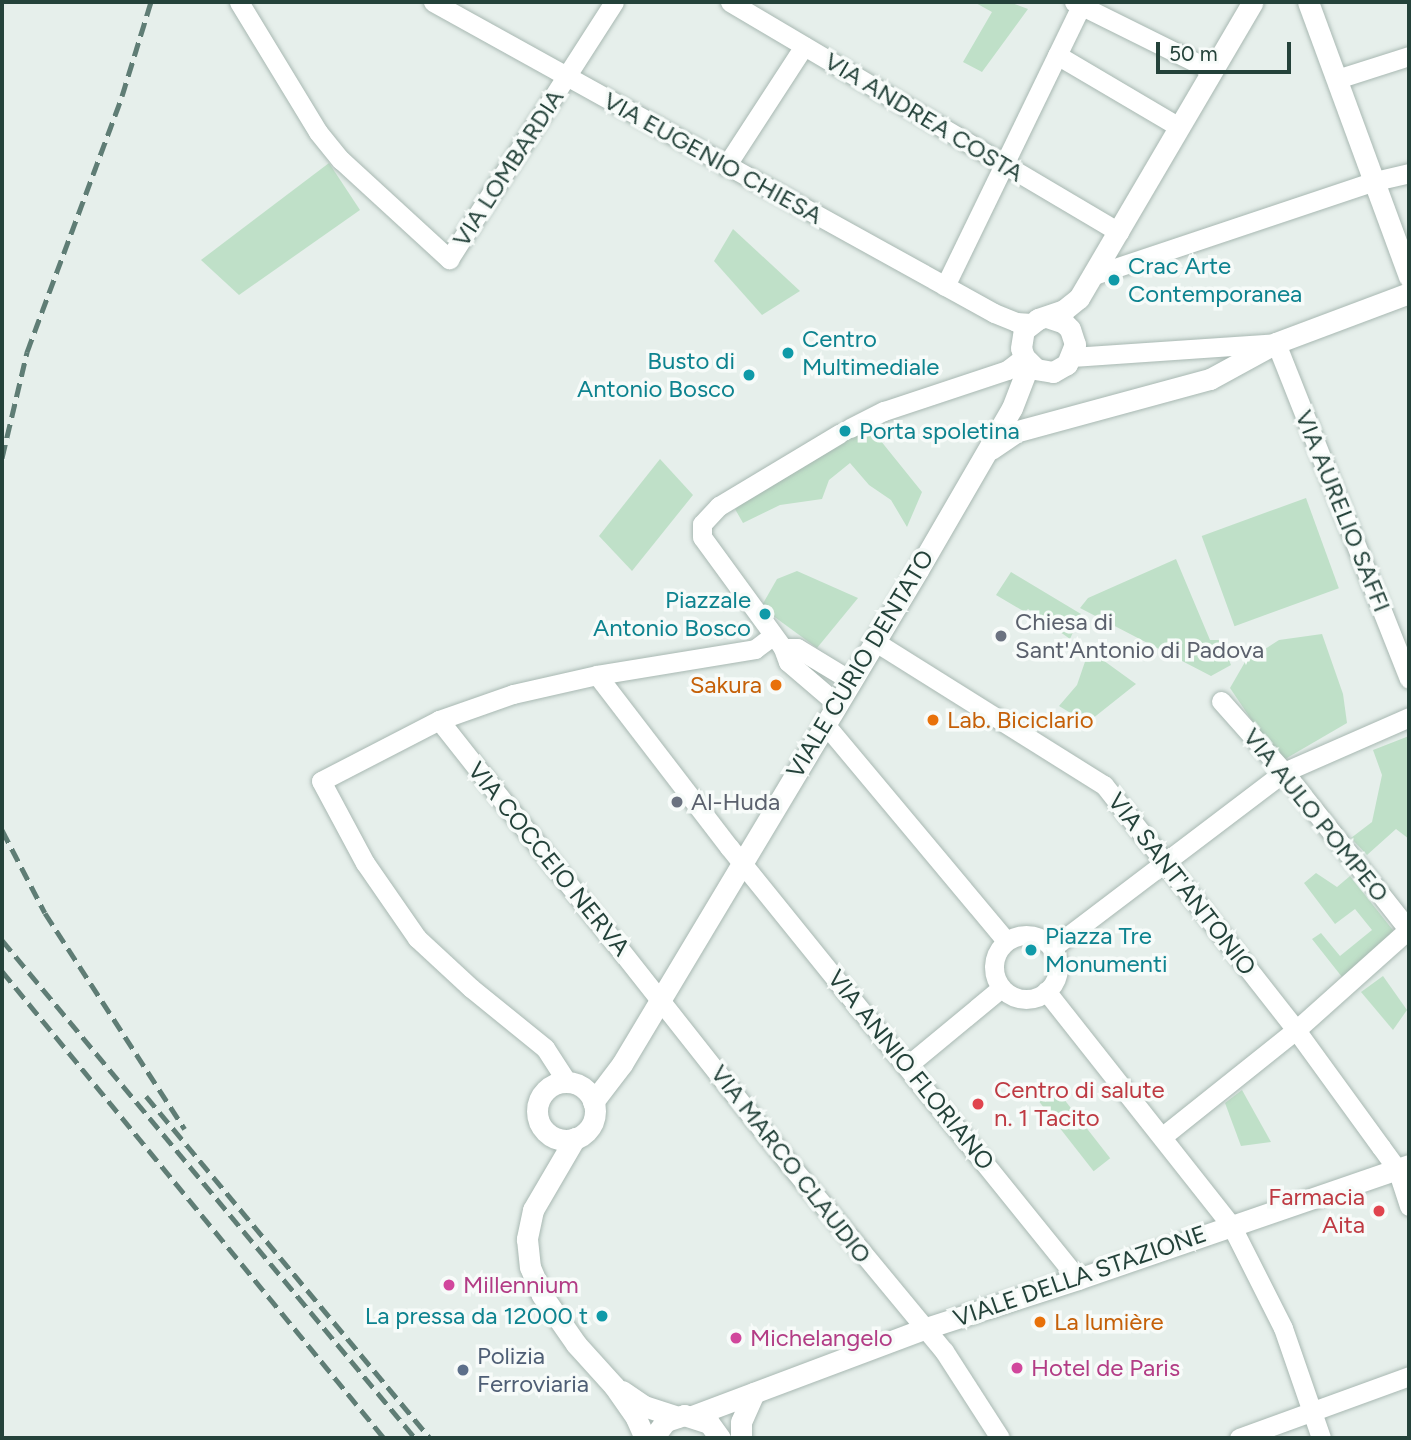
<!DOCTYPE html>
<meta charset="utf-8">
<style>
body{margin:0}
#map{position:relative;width:1411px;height:1440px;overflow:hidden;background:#e6efeb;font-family:Figtree,sans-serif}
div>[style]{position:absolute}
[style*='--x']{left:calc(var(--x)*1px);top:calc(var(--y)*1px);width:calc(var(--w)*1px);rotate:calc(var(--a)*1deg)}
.green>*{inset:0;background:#bfe0c8;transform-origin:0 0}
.roads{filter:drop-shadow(0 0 2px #a8b8b2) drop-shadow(0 0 2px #a8b8b2)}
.street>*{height:19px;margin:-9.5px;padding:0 9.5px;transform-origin:9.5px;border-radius:9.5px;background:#fff}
.street>.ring{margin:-9.5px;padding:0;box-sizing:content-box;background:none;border:19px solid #fff;border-radius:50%}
.secondary>*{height:21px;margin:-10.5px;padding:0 10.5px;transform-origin:10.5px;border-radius:10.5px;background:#fff}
.secondary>.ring{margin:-10.5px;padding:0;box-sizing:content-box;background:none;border:21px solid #fff;border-radius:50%}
.rail>*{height:5px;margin-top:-2.5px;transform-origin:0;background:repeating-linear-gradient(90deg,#5f7d75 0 14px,transparent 0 21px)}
.dots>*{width:19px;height:19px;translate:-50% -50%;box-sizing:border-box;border:4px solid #f7fbf9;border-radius:50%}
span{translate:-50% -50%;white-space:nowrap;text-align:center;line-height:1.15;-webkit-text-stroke:7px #f7fbf9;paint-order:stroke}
.street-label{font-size:24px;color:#24423a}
.culture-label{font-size:24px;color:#0d838f}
.left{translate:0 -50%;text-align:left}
.right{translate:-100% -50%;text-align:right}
.worship-label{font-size:24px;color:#5b616d}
.food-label{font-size:24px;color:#c56008}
.health-label{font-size:24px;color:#be3a42}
.hotel-label{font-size:24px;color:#b23c85}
.service-label{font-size:24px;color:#4e5e75}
.frame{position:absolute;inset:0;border:4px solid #24423a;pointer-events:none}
.scale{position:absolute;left:1156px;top:42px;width:135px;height:32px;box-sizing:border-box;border:4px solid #24423a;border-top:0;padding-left:9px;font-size:21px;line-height:24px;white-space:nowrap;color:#24423a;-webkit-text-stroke:5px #f7fbf9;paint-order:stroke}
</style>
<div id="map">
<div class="green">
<i style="clip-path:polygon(974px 2px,1009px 2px,1028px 9px,982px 72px,963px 62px,992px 12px)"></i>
<i style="clip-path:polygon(329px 163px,360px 210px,239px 295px,201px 260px)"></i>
<i style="clip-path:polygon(733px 229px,800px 291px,762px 315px,714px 261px)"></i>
<i style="clip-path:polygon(868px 425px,922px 492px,907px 527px,891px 500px,869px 485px,850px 463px,829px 480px,822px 499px,780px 505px,743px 523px,735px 509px,807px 458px)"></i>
<i style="clip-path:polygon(660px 459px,693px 495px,632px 571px,599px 536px)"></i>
<i style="left:1306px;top:498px;width:96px;height:111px;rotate:70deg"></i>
<i style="clip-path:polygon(1176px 559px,1210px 640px,1221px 640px,1231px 665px,1211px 676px,1080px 608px,1088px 598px)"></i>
<i style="clip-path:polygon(797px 571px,858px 598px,817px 648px,761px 607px,777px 579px)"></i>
<i style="clip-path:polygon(1011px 572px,1081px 614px,1070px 639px,1028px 609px,1025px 612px,996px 595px)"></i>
<i style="clip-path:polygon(1322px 634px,1343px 694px,1347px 723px,1280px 762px,1230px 688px,1245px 662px,1279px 640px)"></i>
<i style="clip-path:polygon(1089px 650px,1136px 684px,1087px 723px,1059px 706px,1077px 685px)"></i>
<i style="clip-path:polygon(1409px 736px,1409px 839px,1396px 829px,1367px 855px,1351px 838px,1372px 822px,1382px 775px,1373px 750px)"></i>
<i style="clip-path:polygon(1316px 873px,1337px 887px,1350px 876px,1396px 934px,1342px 977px,1312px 939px,1321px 933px,1340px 956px,1372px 930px,1355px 909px,1335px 924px,1304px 883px)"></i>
<i style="clip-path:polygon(1383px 976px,1407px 1010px,1393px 1030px,1361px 992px)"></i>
<i style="left:1056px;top:1089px;width:88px;height:21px;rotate:52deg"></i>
<i style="clip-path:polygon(1242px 1090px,1271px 1142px,1241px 1146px,1225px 1103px)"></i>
</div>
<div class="roads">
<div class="street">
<i style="--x:239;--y:2;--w:152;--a:58.7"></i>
<i style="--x:318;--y:132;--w:36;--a:51"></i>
<i style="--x:341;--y:160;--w:147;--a:42.5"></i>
<i style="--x:449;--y:259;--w:305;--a:-57.3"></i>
<i style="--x:433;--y:2;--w:641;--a:29"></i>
<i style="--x:994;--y:313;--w:24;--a:22"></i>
<i style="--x:1016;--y:322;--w:15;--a:4"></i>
<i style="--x:730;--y:2;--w:452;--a:30.6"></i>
<i style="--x:1074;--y:2;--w:153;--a:26.4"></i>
<i style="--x:1057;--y:55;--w:142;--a:30.5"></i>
<i style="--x:1337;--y:79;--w:76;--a:-17.7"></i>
<i style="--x:726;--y:166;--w:143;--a:-57"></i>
<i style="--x:1094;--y:275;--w:296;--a:-18.5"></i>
<i style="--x:1375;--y:181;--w:35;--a:-13"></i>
<i style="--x:945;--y:286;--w:311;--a:-64.1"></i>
<i style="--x:1072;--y:357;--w:204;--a:-3.9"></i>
<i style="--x:1276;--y:343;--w:361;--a:68.4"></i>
<i style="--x:850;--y:428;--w:38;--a:-27"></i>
<i style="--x:884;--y:411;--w:130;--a:-18.4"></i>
<i style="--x:1007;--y:370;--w:21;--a:-37"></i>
<i style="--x:874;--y:641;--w:271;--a:32.1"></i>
<i style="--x:1104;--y:785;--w:311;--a:51.9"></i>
<i style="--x:1296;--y:1030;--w:145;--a:54"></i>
<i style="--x:1381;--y:1147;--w:27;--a:54"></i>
<i style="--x:1397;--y:1169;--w:39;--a:72"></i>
<i style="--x:783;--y:648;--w:137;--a:-126.1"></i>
<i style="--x:702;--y:537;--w:13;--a:-90"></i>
<i style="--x:702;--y:524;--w:25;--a:-47"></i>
<i style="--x:719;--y:506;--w:140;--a:-31"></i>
<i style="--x:597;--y:675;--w:217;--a:52.5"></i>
<i style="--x:729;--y:847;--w:555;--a:51.07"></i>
<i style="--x:1221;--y:701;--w:95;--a:48.4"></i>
<i style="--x:1284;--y:772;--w:201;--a:51.7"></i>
<i style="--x:836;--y:703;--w:63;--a:-139.5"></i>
<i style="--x:788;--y:662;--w:15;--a:-110"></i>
<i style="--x:783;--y:648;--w:14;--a:0"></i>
<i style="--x:797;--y:648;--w:62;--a:31.1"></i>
<i style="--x:439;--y:720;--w:567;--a:51.73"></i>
<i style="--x:790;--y:1165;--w:241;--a:50.4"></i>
<i style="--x:944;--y:1351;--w:103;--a:57.2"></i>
<i style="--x:824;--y:723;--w:284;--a:50.1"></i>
<i class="ring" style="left:994px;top:935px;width:45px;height:45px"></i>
<i style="--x:1052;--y:948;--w:291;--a:-37.2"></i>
<i style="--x:1284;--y:772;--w:137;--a:-23.7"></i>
<i style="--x:1046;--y:991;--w:298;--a:51.7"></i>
<i style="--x:1231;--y:1225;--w:115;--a:63.2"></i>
<i style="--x:1283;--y:1328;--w:116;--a:70.9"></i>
<i style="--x:908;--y:1065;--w:121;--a:-39.6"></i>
<i style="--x:567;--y:1082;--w:40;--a:-122.9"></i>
<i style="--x:545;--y:1048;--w:95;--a:-141"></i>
<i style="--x:471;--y:988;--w:74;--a:-137.2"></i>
<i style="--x:417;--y:938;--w:91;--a:-124.7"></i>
<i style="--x:365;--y:863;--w:93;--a:-118.2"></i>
<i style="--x:321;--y:781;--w:133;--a:-27.3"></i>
<i style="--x:439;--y:720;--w:78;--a:-19.4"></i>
<i style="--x:513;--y:694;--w:86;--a:-12.7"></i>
<i style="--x:597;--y:675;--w:160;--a:-9.3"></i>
<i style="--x:755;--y:649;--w:21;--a:-37"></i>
<i style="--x:1163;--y:1136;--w:170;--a:-38.6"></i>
<i style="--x:1296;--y:1030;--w:152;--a:-41.8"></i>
<i style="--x:1239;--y:1438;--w:181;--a:-20"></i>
</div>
<div class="secondary">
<i style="--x:1308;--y:2;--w:293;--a:69.8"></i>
<i style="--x:1047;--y:317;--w:18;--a:19"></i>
<i style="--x:1064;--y:323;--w:8;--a:45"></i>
<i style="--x:1070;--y:329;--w:16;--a:72"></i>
<i style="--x:1075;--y:344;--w:22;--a:112"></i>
<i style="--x:1067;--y:364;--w:16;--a:150"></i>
<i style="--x:1053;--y:372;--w:17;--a:-170"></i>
<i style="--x:1036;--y:369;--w:17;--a:-135"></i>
<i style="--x:1024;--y:357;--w:9;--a:-108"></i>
<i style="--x:1021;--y:348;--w:18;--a:-81"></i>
<i style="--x:1024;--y:330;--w:18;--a:-38"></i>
<i style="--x:1038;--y:319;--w:28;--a:-19"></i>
<i style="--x:1064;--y:310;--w:19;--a:-39"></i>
<i style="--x:1079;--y:298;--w:343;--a:-59.6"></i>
<i style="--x:991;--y:449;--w:32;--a:-34"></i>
<i style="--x:1018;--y:431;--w:199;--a:-15.2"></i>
<i style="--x:1210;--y:379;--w:75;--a:-28.6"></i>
<i style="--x:1276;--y:343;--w:142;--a:-20.6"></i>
<i class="ring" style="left:537px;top:1082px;width:37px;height:37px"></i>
<i style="--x:593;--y:1102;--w:48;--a:-52.7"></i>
<i style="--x:622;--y:1064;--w:576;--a:-59.07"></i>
<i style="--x:918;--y:570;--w:187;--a:-59.9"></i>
<i style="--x:1012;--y:408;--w:47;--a:-68.9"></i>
<i style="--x:575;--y:1138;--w:83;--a:120.3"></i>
<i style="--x:533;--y:1210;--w:30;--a:102"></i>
<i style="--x:527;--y:1239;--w:28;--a:84"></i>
<i style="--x:530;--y:1267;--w:30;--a:67"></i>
<i style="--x:542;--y:1295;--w:60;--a:55.2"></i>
<i style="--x:576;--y:1344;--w:57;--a:47.9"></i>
<i style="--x:614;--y:1386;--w:39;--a:55"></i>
<i style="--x:636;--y:1418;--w:22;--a:66"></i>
<i style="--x:622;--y:1391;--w:27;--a:34"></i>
<i style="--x:644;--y:1406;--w:35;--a:18"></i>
<i style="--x:692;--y:1416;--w:247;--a:-20.6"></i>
<i style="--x:923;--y:1329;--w:163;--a:-17.9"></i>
<i style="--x:1078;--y:1279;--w:350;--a:-19"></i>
<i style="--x:653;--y:1438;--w:21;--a:-53"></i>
<i style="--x:666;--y:1421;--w:19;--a:-18"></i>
<i style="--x:684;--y:1415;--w:26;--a:18"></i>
<i style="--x:709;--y:1423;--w:19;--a:54"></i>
<i style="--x:741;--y:1438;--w:16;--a:-90"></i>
<i style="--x:741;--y:1422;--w:32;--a:-66"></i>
</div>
</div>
<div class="rail">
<i style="--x:2;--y:458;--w:109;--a:-76.7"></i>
<i style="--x:27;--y:352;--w:273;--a:-69.6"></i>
<i style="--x:122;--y:96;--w:98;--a:-72.9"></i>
<i style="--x:2;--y:830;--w:93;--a:62.6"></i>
<i style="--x:45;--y:913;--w:257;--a:57.1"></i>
<i style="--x:2;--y:940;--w:647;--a:50.33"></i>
<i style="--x:2;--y:971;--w:603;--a:50.72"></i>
<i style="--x:146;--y:1096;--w:445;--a:50.3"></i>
</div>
<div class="dots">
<i style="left:1114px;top:280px;background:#0f9aa8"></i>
<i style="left:788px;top:353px;background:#0f9aa8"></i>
<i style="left:749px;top:375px;background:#0f9aa8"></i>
<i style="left:845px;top:431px;background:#0f9aa8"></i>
<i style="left:765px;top:614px;background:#0f9aa8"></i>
<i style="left:1001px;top:636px;background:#6b7280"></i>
<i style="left:776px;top:685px;background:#e8710a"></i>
<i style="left:933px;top:720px;background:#e8710a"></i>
<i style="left:677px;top:802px;background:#6b7280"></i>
<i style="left:1031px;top:950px;background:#0f9aa8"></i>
<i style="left:978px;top:1104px;background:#e0444e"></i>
<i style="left:1379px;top:1211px;background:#e0444e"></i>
<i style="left:449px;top:1285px;background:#d1479c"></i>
<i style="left:602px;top:1316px;background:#0f9aa8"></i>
<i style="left:1040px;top:1322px;background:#e8710a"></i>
<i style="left:736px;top:1338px;background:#d1479c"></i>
<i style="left:1017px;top:1368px;background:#d1479c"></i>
<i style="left:463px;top:1370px;background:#5c6f8a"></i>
</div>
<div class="street-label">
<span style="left:924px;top:117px;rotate:31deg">VIA ANDREA COSTA</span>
<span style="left:713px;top:158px;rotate:29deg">VIA EUGENIO CHIESA</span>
<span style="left:508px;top:168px;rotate:-57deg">VIA LOMBARDIA</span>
<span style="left:1343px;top:511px;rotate:68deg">VIA AURELIO SAFFI</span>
<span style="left:860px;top:664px;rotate:-59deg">VIALE CURIO DENTATO</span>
<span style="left:1316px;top:815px;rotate:51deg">VIA AULO POMPEO</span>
<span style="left:549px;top:859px;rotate:51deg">VIA COCCEIO NERVA</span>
<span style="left:1182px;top:884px;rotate:52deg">VIA SANT'ANTONIO</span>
<span style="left:911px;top:1070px;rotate:51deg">VIA ANNIO FLORIANO</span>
<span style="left:791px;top:1164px;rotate:52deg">VIA MARCO CLAUDIO</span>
<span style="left:1080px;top:1276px;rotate:-19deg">VIALE DELLA STAZIONE</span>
</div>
<div class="culture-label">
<span class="left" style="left:1128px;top:280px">Crac Arte<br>Contemporanea</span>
<span class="left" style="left:802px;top:353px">Centro<br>Multimediale</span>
<span class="right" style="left:735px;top:375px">Busto di<br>Antonio Bosco</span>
<span class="left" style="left:859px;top:431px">Porta spoletina</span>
<span class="right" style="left:751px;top:614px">Piazzale<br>Antonio Bosco</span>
<span class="left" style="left:1045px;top:950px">Piazza Tre<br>Monumenti</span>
<span class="right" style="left:588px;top:1316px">La pressa da 12000 t</span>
</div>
<div class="worship-label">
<span class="left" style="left:1015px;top:636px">Chiesa di<br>Sant'Antonio di Padova</span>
<span class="left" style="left:691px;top:802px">Al-Huda</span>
</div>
<div class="food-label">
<span class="right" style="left:762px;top:685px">Sakura</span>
<span class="left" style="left:947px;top:720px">Lab. Biciclario</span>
<span class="left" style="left:1054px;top:1322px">La lumière</span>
</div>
<div class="health-label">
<span class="left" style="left:994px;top:1104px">Centro di salute<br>n. 1 Tacito</span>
<span class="right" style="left:1365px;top:1211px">Farmacia<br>Aita</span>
</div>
<div class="hotel-label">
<span class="left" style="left:463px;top:1285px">Millennium</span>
<span class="left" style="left:750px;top:1338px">Michelangelo</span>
<span class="left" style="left:1031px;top:1368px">Hotel de Paris</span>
</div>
<div class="service-label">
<span class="left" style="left:477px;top:1370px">Polizia<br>Ferroviaria</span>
</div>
<div class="frame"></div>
<div class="scale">50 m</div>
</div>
